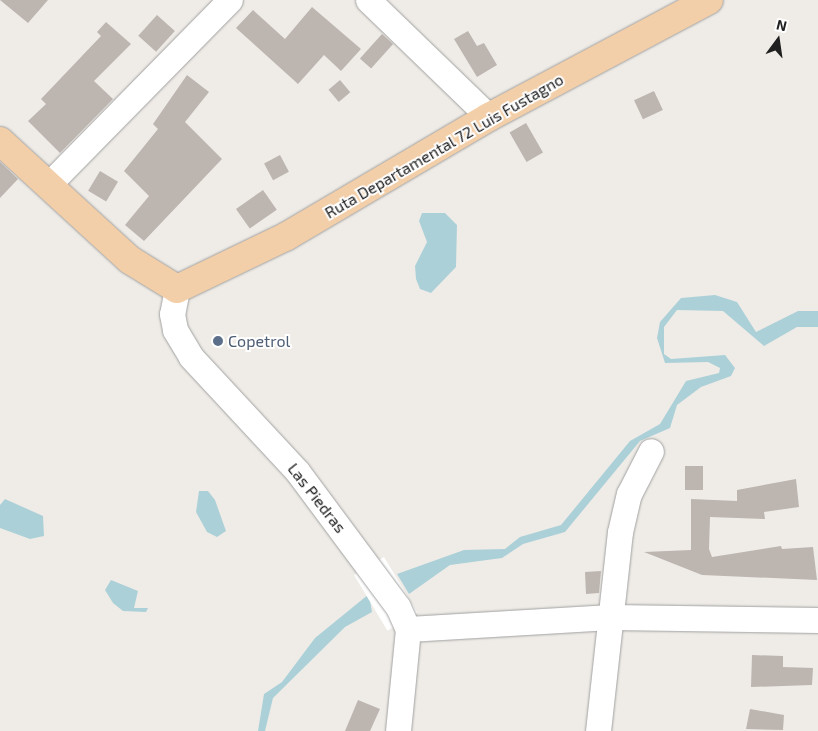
<!DOCTYPE html>
<style>
body{margin:0}
#map{position:relative;width:818px;height:731px;overflow:hidden;background:#efece7;font-family:"Exo 2",sans-serif}
div>[style]{position:absolute}
[style*='--x']{left:calc(var(--x)*1px);top:calc(var(--y)*1px);width:calc(var(--w)*1px);rotate:calc(var(--a)*1deg)}
.water>*{inset:0;background:#acd0d8}
.pier>*{inset:0;background:#fff;transform-origin:0 0}
.building>*{inset:0;background:#bdb5b0;transform-origin:0 0}
.roads{filter:drop-shadow(0 0 1px #a1a1a1) drop-shadow(0 0 1px #a1a1a1)}
.minor>*{height:25px;margin:-12.5px;padding:0 12.5px;transform-origin:12.5px;border-radius:12.5px;background:#fff}
.major>*{height:28px;margin:-14px;padding:0 14px;transform-origin:14px;border-radius:14px;background:#f3cfa9}
.dots>*{width:14px;height:14px;translate:-50% -50%;box-sizing:border-box;border:2px solid #fff;border-radius:50%}
span{translate:-50% -50%;white-space:nowrap;text-align:center;line-height:1.15;-webkit-text-stroke:4px #fff;paint-order:stroke}
.street-label{font-size:16px;color:#202020}
.service-label{font-size:16px;color:#4e5e75}
.left{translate:0 -50%;text-align:left}
.north{position:absolute;left:753px;top:15px;width:50px;height:50px;-webkit-text-stroke:4px #fff;paint-order:stroke;rotate:14deg;font-size:14px;font-weight:700;line-height:20px;text-align:center;color:#202020}
.north::after{content:'';display:block;margin:auto;width:18px;height:22px;background:#202020;clip-path:polygon(50% 0,100% 100%,50% 72%,0 100%)}
</style>
<div id="map">
<div class="water">
<i style="clip-path:polygon(422px 213px,445px 213px,457px 225px,456px 267px,431px 293px,420px 289px,416px 279px,415px 266px,427px 242px,419px 221px)"></i>
<i style="clip-path:polygon(715px 295px,737px 302px,756px 332px,798px 311px,818px 311px,818px 327px,797px 327px,764px 346px,723px 311px,677px 310px,664px 327px,664px 354px,671px 359px,725px 355px,735px 368px,731px 376px,701px 387px,677px 405px,670px 428px,640px 441px,565px 532px,523px 544px,502px 558px,450px 565px,409px 594px,397px 574px,464px 550px,505px 549px,520px 537px,561px 525px,630px 441px,660px 424px,686px 381px,719px 373px,720px 368px,708px 362px,665px 363px,657px 338px,660px 322px,681px 298px)"></i>
<i style="clip-path:polygon(199px 491px,208px 491px,215px 500px,226px 531px,217px 537px,207px 532px,196px 512px)"></i>
<i style="clip-path:polygon(5px 499px,43px 516px,44px 536px,30px 539px,0 528px,0 505px)"></i>
<i style="clip-path:polygon(111px 580px,138px 591px,134px 608px,148px 608px,146px 612px,123px 611px,113px 603px,105px 590px)"></i>
<i style="clip-path:polygon(369px 594px,372px 612px,345px 627px,273px 698px,265px 731px,258px 731px,264px 694px,282px 682px,315px 638px)"></i>
</div>
<div class="pier">
<i style="left:384px;top:557px;width:65px;height:35px;rotate:59deg"></i>
</div>
<div class="building">
<i style="clip-path:polygon(0 0,48px 0,28px 23px)"></i>
<i style="clip-path:polygon(312px 7px,361px 49px,341px 71px,324px 55px,298px 84px,236px 28px,253px 10px,285px 39px)"></i>
<i style="left:157px;top:15px;width:24px;height:28px;rotate:42deg"></i>
<i style="clip-path:polygon(106px 22px,131px 44px,94px 81px,113px 99px,60px 153px,28px 121px,46px 104px,41px 99px,101px 36px,97px 32px)"></i>
<i style="clip-path:polygon(468px 31px,477px 46px,484px 43px,497px 65px,477px 77px,454px 39px)"></i>
<i style="left:382px;top:34px;width:15px;height:33px;rotate:42deg"></i>
<i style="clip-path:polygon(187px 75px,209px 92px,185px 122px,222px 159px,144px 241px,125px 225px,149px 196px,124px 171px,158px 129px,153px 124px)"></i>
<i style="left:340px;top:80px;width:16px;height:15px;rotate:50deg"></i>
<i style="left:654px;top:91px;width:21px;height:22px;rotate:65deg"></i>
<i style="left:526px;top:123px;width:34px;height:19px;rotate:60deg"></i>
<i style="left:280px;top:155px;width:19px;height:18px;rotate:62deg"></i>
<i style="clip-path:polygon(0 162px,18px 179px,0 198px)"></i>
<i style="left:100px;top:171px;width:21px;height:23px;rotate:31deg"></i>
<i style="left:263px;top:190px;width:24px;height:33px;rotate:55deg"></i>
<i style="left:685px;top:466px;width:18px;height:24px"></i>
<i style="clip-path:polygon(796px 479px,799px 507px,764px 512px,765px 519px,710px 517px,709px 549px,712px 557px,781px 546px,782px 549px,813px 547px,817px 580px,702px 575px,644px 552px,691px 550px,691px 499px,737px 501px,737px 490px)"></i>
<i style="clip-path:polygon(601px 571px,599px 593px,586px 594px,585px 572px)"></i>
<i style="clip-path:polygon(752px 655px,783px 656px,783px 667px,813px 668px,812px 685px,751px 687px)"></i>
<i style="clip-path:polygon(358px 700px,380px 709px,370px 731px,345px 731px)"></i>
<i style="clip-path:polygon(750px 709px,784px 715px,783px 730px,746px 729px)"></i>
</div>
<div class="roads">
<div class="minor">
<i style="--x:368;--y:0;--w:168;--a:44"></i>
<i style="--x:49;--y:184;--w:258;--a:-45.5"></i>
<i style="--x:177;--y:289;--w:25;--a:101"></i>
<i style="--x:172;--y:314;--w:16;--a:79"></i>
<i style="--x:175;--y:330;--w:31;--a:59"></i>
<i style="--x:191;--y:357;--w:156;--a:47.1"></i>
<i style="--x:297;--y:471;--w:169;--a:53.4"></i>
<i style="--x:398;--y:607;--w:24;--a:66"></i>
<i style="--x:408;--y:629;--w:102;--a:95.6"></i>
<i style="--x:408;--y:629;--w:203;--a:-3.4"></i>
<i style="--x:611;--y:617;--w:207;--a:0.8"></i>
<i style="--x:598;--y:731;--w:200;--a:-83.7"></i>
<i style="--x:620;--y:532;--w:39;--a:-77"></i>
<i style="--x:629;--y:494;--w:48;--a:-62.9"></i>
</div>
<div class="major">
<i style="--x:0;--y:141;--w:176;--a:42.5"></i>
<i style="--x:130;--y:260;--w:55;--a:31.7"></i>
<i style="--x:177;--y:289;--w:122;--a:-25.7"></i>
<i style="--x:287;--y:236;--w:234;--a:-30.5"></i>
<i style="--x:489;--y:117;--w:249;--a:-28"></i>
</div>
</div>
<div class="dots">
<i style="left:218px;top:341px;background:#5c6f8a"></i>
</div>
<div class="street-label">
<span style="left:444px;top:146px;rotate:-30deg">Ruta Departamental 72 Luis Fustagno</span>
<span style="left:317px;top:498px;rotate:52deg">Las Piedras</span>
</div>
<div class="service-label">
<span class="left" style="left:228px;top:341px">Copetrol</span>
</div>
<div class="north">N</div>
</div>
